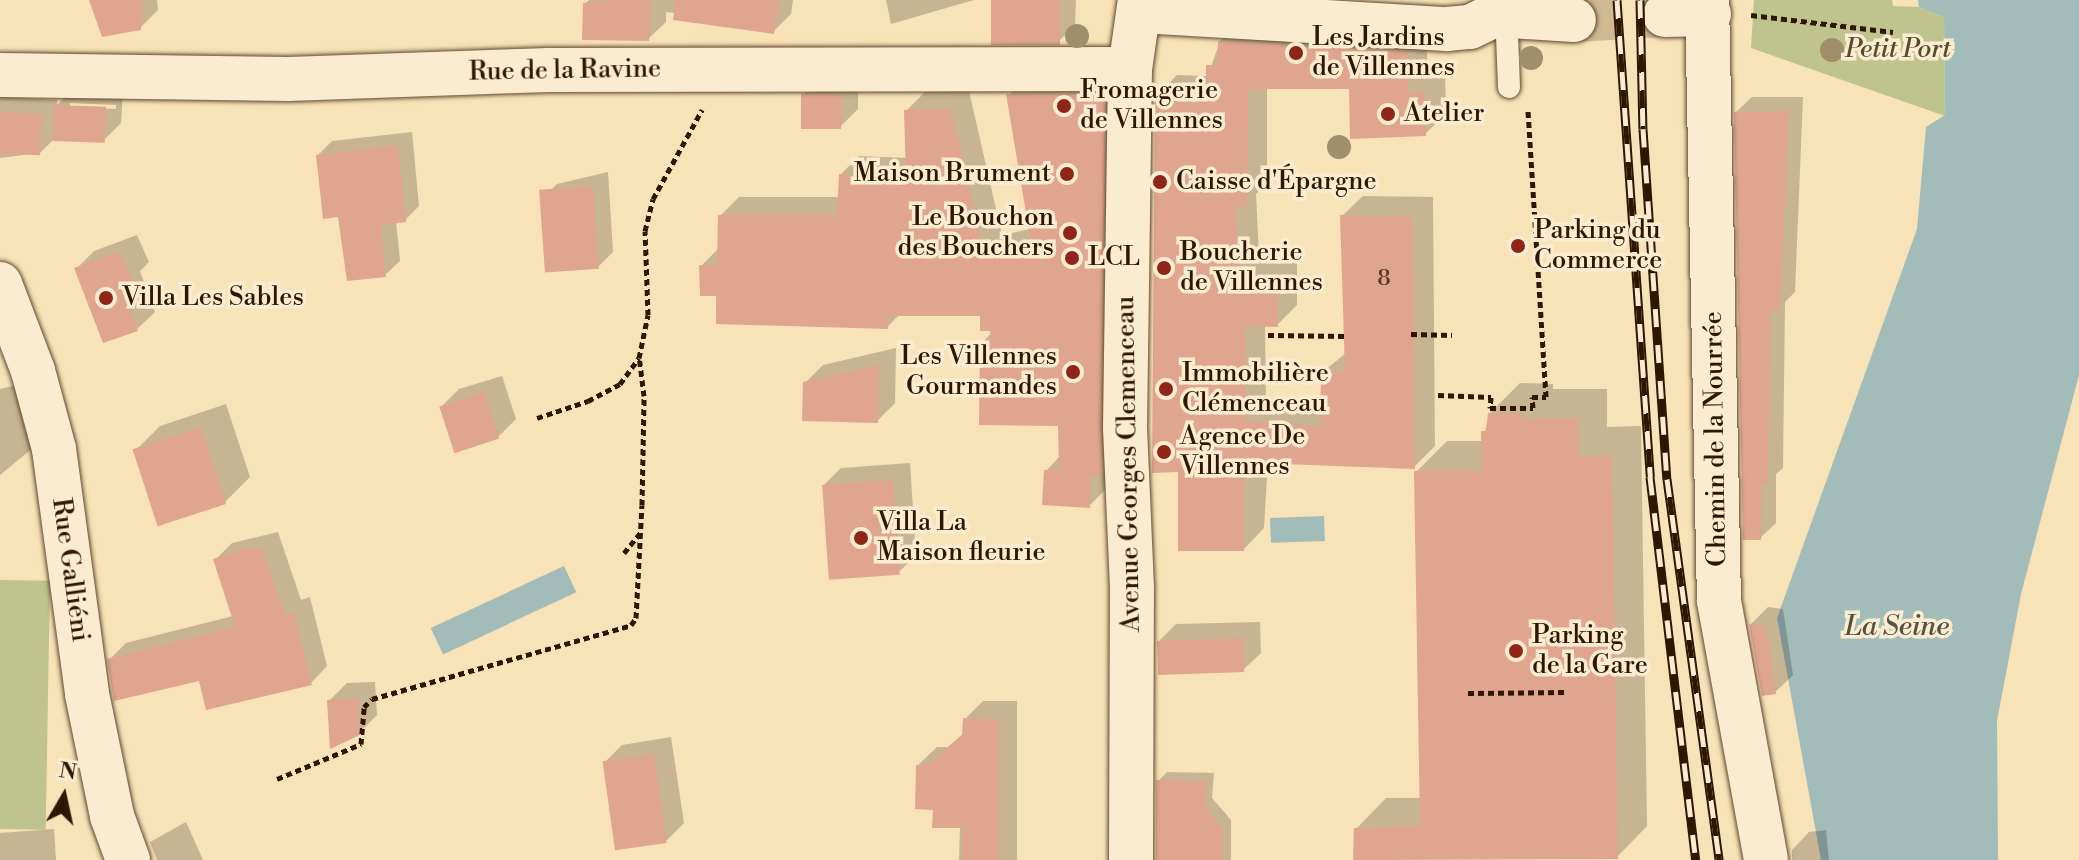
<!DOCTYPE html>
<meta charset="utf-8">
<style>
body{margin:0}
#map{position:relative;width:2079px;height:860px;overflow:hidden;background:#f8e2b7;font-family:"Libre Bodoni",serif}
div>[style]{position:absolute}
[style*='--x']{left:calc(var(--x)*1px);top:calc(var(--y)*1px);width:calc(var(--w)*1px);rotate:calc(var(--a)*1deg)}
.green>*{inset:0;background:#bfc38d;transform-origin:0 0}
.water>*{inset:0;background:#a2bcb9;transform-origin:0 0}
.shadow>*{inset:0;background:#0003}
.building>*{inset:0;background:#e0a58f;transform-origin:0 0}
.street-tunnel>*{height:44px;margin-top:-22px;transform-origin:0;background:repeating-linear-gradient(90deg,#d0b993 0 44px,transparent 0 66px)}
.path>*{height:5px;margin-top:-2.5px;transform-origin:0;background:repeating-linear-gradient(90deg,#2f1602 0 6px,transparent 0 10px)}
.roads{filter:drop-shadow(0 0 2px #61492f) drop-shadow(0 0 2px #61492f)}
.lane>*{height:22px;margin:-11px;padding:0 11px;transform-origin:11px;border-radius:11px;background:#faecd0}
.street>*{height:44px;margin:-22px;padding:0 22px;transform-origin:22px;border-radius:22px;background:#faecd0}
.secondary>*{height:44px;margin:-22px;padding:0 22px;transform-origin:22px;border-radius:22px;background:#faecd0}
.rail>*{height:9px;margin-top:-4.5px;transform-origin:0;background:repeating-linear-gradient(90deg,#faecd0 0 18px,#2f1602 0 36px);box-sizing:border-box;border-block:2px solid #2f1602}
.trees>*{width:24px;height:24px;margin:-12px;border-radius:50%;background:#a18e6b}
.dots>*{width:22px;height:22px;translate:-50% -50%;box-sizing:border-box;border:4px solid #faecd0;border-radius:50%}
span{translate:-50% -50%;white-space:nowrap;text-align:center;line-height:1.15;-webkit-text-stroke:7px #faecd0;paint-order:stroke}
.number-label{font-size:22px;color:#5b3a25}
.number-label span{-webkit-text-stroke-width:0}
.poi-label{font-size:26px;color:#2f1602}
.left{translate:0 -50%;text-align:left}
.right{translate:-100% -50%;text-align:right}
.park-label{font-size:26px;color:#5a4a2c;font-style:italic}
.street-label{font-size:26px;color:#2f1602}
.water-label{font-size:28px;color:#575042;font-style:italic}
.north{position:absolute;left:24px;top:756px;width:80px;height:80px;-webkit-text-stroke:6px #faecd0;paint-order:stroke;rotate:9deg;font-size:22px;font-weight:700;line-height:32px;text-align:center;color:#2f1602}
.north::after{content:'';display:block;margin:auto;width:28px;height:36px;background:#2f1602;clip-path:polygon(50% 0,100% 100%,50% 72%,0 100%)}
</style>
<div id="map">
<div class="green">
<i style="clip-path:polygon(1754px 0,1892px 0,1893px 6px,1919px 7px,1944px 17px,1945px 116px,1751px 48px)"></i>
<i style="left:0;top:580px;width:50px;height:249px;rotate:1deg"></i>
</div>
<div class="water">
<i style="clip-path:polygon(1918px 0,2079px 0,2079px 375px,2021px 594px,1997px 721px,1998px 860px,1821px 860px,1777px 618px,1917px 229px,1926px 127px,1945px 115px,1944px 17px,1919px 7px)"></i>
<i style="left:1324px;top:516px;width:25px;height:54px;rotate:88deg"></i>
<i style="left:564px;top:566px;width:29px;height:147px;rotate:65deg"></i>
</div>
<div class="shadow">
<i style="clip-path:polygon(91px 0,157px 0,158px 10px,140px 28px)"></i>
<i style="clip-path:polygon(589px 0,793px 0,791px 14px,773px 32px,725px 18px,666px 12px,666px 22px,648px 39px,585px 4px)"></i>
<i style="clip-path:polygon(886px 0,974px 0,891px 24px)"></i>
<i style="clip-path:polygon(993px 0,1076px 0,1075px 25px,1058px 42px)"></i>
<i style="clip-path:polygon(1240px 21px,1427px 32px,1427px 72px,1445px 71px,1446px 114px,1425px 134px,1351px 87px,1267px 87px,1267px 183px,1256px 194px,1259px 254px,1297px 258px,1297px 305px,1277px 325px,1265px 325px,1266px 401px,1322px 405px,1323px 372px,1347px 352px,1342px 216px,1363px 196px,1433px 197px,1435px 446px,1415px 466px,1268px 461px,1264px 528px,1244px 549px,1180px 470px,1157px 96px,1177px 75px,1208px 76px,1220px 41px)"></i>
<i style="clip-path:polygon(1027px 76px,1122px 76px,1108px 487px,1089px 506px,1046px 471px,1061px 455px,1060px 424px,982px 343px,995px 329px,982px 314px,900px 314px,887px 327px,718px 294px,701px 266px,719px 248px,720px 216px,739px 197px,840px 197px,841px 174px,859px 156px,908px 158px,906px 111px,925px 92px,969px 91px,1002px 235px,1031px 229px,1009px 95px)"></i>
<i style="clip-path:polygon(820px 78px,858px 78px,858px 109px,840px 127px,803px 95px)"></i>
<i style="clip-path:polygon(evenodd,74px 88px,123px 90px,121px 123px,103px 141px,54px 139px,40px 153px,0 158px,0 97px,57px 100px,57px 105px,74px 88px,70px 103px,116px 105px,116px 109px,70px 107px,70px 103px)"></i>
<i style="clip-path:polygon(1752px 97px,1803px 97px,1795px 292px,1785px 302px,1783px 468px,1776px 474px,1776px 523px,1760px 538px,1736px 112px)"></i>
<i style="clip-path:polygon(412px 132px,419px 206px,405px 220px,396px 221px,400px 261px,385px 275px,340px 215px,318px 155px,332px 141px)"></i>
<i style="clip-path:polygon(608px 172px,613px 252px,598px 267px,542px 199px,557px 184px)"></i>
<i style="clip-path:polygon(137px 235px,149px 262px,140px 271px,155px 312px,137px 329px,77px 268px,94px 251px)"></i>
<i style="clip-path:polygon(896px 348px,895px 403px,877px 421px,805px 383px,823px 365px)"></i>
<i style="clip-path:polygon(502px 376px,516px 419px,498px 437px,441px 407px,459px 389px)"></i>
<i style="clip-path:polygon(1520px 383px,1553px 384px,1553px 389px,1607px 389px,1607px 427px,1641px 426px,1647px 826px,1617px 857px,1355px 860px,1356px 829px,1386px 798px,1421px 798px,1416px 472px,1447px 441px,1483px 441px,1489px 414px)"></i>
<i style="clip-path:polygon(17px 385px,33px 448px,0 475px,0 389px)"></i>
<i style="clip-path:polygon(226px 404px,250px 477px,225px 502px,135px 451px,160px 426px)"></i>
<i style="clip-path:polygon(910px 463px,916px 555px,898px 573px,824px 485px,841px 468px)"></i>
<i style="clip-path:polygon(278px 532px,301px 600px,310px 597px,327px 666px,311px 683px,201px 679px,110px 659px,126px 643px,233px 616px,215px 560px,232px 543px)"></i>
<i style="clip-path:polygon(1768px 607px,1783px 609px,1793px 675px,1775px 692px,1751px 624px)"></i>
<i style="clip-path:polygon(1260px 622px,1261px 653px,1243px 670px,1159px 641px,1176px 624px)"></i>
<i style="clip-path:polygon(375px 682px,377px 715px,359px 733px,329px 701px,347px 683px)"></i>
<i style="clip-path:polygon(983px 701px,1017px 701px,1017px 860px,959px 860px,960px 826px,935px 808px,918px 765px,937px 747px,948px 747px,964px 733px,965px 719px)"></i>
<i style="clip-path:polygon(671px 737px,684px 823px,666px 841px,605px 762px,622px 745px)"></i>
<i style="clip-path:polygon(1167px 772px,1214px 773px,1212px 798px,1231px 820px,1231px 860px,1156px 860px,1158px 781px)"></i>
<i style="clip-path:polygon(186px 822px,203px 860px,157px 860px,150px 842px)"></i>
<i style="clip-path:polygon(54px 829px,56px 860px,0 860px,0 833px)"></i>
<i style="clip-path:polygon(1826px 830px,1829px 860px,1792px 860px,1792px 850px,1809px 832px)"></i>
</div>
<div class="building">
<i style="clip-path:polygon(89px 0,143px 0,141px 30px,102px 37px)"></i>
<i style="clip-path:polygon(608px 0,650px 0,649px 41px,582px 40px,583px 3px)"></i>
<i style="clip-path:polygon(675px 0,779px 0,774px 34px,673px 20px)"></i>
<i style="left:991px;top:0;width:69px;height:45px"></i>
<i style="clip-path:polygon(1218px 41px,1407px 52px,1408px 92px,1425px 91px,1426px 136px,1350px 139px,1349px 89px,1248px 89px,1247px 206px,1236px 206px,1239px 274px,1277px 278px,1278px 327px,1245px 326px,1246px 421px,1320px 426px,1321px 371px,1345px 372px,1340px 215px,1413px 217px,1415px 469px,1259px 463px,1259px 473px,1244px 472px,1244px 551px,1178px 551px,1178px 472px,1152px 473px,1155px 95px,1206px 97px,1206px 65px,1217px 65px)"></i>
<i style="left:841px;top:94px;width:35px;height:40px;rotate:90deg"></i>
<i style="clip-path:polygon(1006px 94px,1105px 94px,1102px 475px,1090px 476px,1090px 508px,1042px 505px,1044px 470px,1059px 469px,1058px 426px,979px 425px,980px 342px,991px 339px,990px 331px,980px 331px,980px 316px,888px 316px,888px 329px,716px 324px,716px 296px,700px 296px,699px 265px,717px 265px,718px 215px,837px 215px,839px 174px,906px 176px,904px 110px,951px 109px,984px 252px,1031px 243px)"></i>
<i style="left:54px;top:105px;width:52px;height:36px;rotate:2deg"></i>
<i style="clip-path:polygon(1789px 111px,1780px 310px,1770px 310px,1768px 485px,1762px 484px,1761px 540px,1743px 540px,1734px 112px)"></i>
<i style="left:0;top:112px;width:42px;height:41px;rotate:3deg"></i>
<i style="clip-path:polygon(398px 145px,406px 222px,381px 225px,386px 277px,347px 281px,338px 217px,323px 219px,316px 155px)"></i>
<i style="left:593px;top:186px;width:83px;height:54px;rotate:86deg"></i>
<i style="clip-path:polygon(119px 251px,133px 281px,122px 286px,138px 331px,103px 343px,74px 268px)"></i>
<i style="clip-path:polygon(879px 365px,878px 423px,802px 421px,803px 382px)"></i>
<i style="left:484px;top:392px;width:49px;height:47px;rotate:72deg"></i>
<i style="clip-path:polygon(1488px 413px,1524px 414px,1523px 419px,1578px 418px,1578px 456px,1612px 456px,1618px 859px,1353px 860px,1354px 828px,1420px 826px,1414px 471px,1482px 471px,1481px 431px,1486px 431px)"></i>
<i style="left:201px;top:427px;width:81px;height:72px;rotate:72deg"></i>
<i style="left:893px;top:480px;width:95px;height:71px;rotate:86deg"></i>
<i style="clip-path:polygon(248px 548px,262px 548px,285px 615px,294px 612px,312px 685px,206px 710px,199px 681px,114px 701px,107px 659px,235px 627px,213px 559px)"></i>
<i style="clip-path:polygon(1749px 624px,1766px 626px,1776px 694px,1762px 696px)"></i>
<i style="left:1243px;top:638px;width:34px;height:86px;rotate:88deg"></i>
<i style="clip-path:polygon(358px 698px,360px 735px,330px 749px,327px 700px)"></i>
<i style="clip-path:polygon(963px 718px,999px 719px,999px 860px,963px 860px,963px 828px,932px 828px,933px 810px,915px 809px,916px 765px,927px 765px,962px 735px)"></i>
<i style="left:654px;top:754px;width:90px;height:52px;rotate:82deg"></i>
<i style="clip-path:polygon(1156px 780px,1207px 781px,1205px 807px,1223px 829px,1223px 860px,1156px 860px)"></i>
</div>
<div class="street-tunnel">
<i style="--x:1574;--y:20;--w:91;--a:-3.1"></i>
</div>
<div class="path">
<i style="--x:1751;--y:15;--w:143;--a:6.8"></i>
<i style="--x:1411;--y:334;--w:41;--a:1.4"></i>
<i style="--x:1268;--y:335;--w:76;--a:0.8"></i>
<i style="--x:1438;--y:395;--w:53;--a:2.2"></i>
<i style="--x:1491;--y:397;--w:11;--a:95"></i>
<i style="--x:1490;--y:408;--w:43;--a:0"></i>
<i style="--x:1533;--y:408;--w:11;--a:-95"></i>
<i style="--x:1532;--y:397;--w:14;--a:0"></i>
<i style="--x:1546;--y:397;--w:289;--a:-93.6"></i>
<i style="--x:537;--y:418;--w:54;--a:-18.4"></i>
<i style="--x:588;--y:401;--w:36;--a:-28"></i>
<i style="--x:620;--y:384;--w:32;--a:-54"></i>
<i style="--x:639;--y:358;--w:44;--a:-78.2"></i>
<i style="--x:648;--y:315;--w:84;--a:-92"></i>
<i style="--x:645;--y:231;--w:33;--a:-76"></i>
<i style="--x:653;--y:199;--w:102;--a:-61.2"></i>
<i style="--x:624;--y:553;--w:26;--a:-51"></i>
<i style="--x:1468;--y:693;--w:98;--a:-0.6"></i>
<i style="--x:277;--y:779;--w:91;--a:-22.6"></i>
<i style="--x:361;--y:744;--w:37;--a:-85"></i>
<i style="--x:364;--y:707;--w:11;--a:-45"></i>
<i style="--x:372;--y:699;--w:269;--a:-15.9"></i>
<i style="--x:631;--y:625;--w:9;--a:-54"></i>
<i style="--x:636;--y:618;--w:113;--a:-87"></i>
<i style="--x:642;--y:505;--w:109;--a:-88.9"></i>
<i style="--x:644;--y:396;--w:38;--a:-97"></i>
</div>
<div class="roads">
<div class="lane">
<i style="--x:1495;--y:15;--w:23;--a:59"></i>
<i style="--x:1507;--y:35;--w:52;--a:87.8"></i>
</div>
<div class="street">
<i style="--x:1707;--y:0;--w:601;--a:88.86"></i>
<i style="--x:1719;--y:601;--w:263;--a:79.7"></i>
<i style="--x:1141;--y:11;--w:306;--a:3.4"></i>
<i style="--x:1446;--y:29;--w:24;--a:-5"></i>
<i style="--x:1470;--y:27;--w:28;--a:-26"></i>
<i style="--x:1495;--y:15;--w:17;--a:-65"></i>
<i style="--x:1495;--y:15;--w:79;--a:3.6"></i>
<i style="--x:1665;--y:15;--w:44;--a:-1.3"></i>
<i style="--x:0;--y:75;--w:288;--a:0.8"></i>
<i style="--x:288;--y:79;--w:261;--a:-2"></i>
<i style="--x:549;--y:70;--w:581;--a:-0.1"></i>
<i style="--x:1131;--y:860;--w:272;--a:-89.8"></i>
<i style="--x:1132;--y:588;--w:161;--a:-92.5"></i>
<i style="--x:1125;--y:427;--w:358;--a:-89.2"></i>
<i style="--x:1130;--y:69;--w:70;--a:-81.8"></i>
</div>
<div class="secondary">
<i style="--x:0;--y:284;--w:93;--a:69.2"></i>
<i style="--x:33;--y:371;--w:81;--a:74.9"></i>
<i style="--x:54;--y:449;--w:247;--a:82.3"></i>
<i style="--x:87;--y:694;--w:125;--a:78.4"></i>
<i style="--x:112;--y:816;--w:47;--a:70"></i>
</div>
</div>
<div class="rail">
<i style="--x:1617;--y:0;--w:478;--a:86"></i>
<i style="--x:1650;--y:477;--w:386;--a:83.2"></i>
<i style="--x:1640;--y:0;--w:129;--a:88.7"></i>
<i style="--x:1643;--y:129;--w:351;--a:86.1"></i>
<i style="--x:1667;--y:479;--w:385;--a:82.2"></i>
</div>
<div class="trees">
<i style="left:1077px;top:36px"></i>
<i style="left:1832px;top:50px"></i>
<i style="left:1531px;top:58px"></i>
<i style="left:1339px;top:147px"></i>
</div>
<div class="dots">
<i style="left:1296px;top:53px;background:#8f2418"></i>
<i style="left:1064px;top:106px;background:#8f2418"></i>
<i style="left:1388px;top:114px;background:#8f2418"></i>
<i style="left:1067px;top:174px;background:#8f2418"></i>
<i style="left:1160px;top:182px;background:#8f2418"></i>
<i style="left:1070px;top:233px;background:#8f2418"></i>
<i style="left:1518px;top:246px;background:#8f2418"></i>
<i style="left:1072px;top:258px;background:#8f2418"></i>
<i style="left:1164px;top:268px;background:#8f2418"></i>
<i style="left:106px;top:298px;background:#8f2418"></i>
<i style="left:1073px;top:372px;background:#8f2418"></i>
<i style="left:1166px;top:389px;background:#8f2418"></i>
<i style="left:1164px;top:452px;background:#8f2418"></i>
<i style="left:861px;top:538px;background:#8f2418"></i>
<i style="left:1516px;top:651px;background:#8f2418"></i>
</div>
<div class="number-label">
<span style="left:1384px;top:279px">8</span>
</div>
<div class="poi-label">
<span class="left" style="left:1312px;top:53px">Les Jardins<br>de Villennes</span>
<span class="left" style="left:1080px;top:106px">Fromagerie<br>de Villennes</span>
<span class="left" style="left:1404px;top:114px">Atelier</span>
<span class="right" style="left:1051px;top:174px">Maison Brument</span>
<span class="left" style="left:1176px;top:182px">Caisse d'Épargne</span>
<span class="right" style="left:1054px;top:233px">Le Bouchon<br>des Bouchers</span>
<span class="left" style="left:1534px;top:246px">Parking du<br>Commerce</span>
<span class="left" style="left:1180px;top:268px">Boucherie<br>de Villennes</span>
<span class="left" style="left:1088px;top:258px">LCL</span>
<span class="left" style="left:122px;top:298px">Villa Les Sables</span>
<span class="right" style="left:1057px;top:372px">Les Villennes<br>Gourmandes</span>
<span class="left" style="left:1182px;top:389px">Immobilière<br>Clémenceau</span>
<span class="left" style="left:1180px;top:452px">Agence De<br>Villennes</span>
<span class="left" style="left:877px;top:538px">Villa La<br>Maison fleurie</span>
<span class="left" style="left:1532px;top:651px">Parking<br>de la Gare</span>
</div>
<div class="park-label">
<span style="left:1898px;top:50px">Petit Port</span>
</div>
<div class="street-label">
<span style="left:565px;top:71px;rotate:-1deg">Rue de la Ravine</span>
<span style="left:1716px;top:439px;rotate:-91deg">Chemin de la Nourrée</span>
<span style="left:1129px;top:464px;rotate:-91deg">Avenue Georges Clemenceau</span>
<span style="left:70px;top:570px;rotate:82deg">Rue Galliéni</span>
</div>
<div class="water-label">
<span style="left:1897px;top:627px">La Seine</span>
</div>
<div class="north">N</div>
</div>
